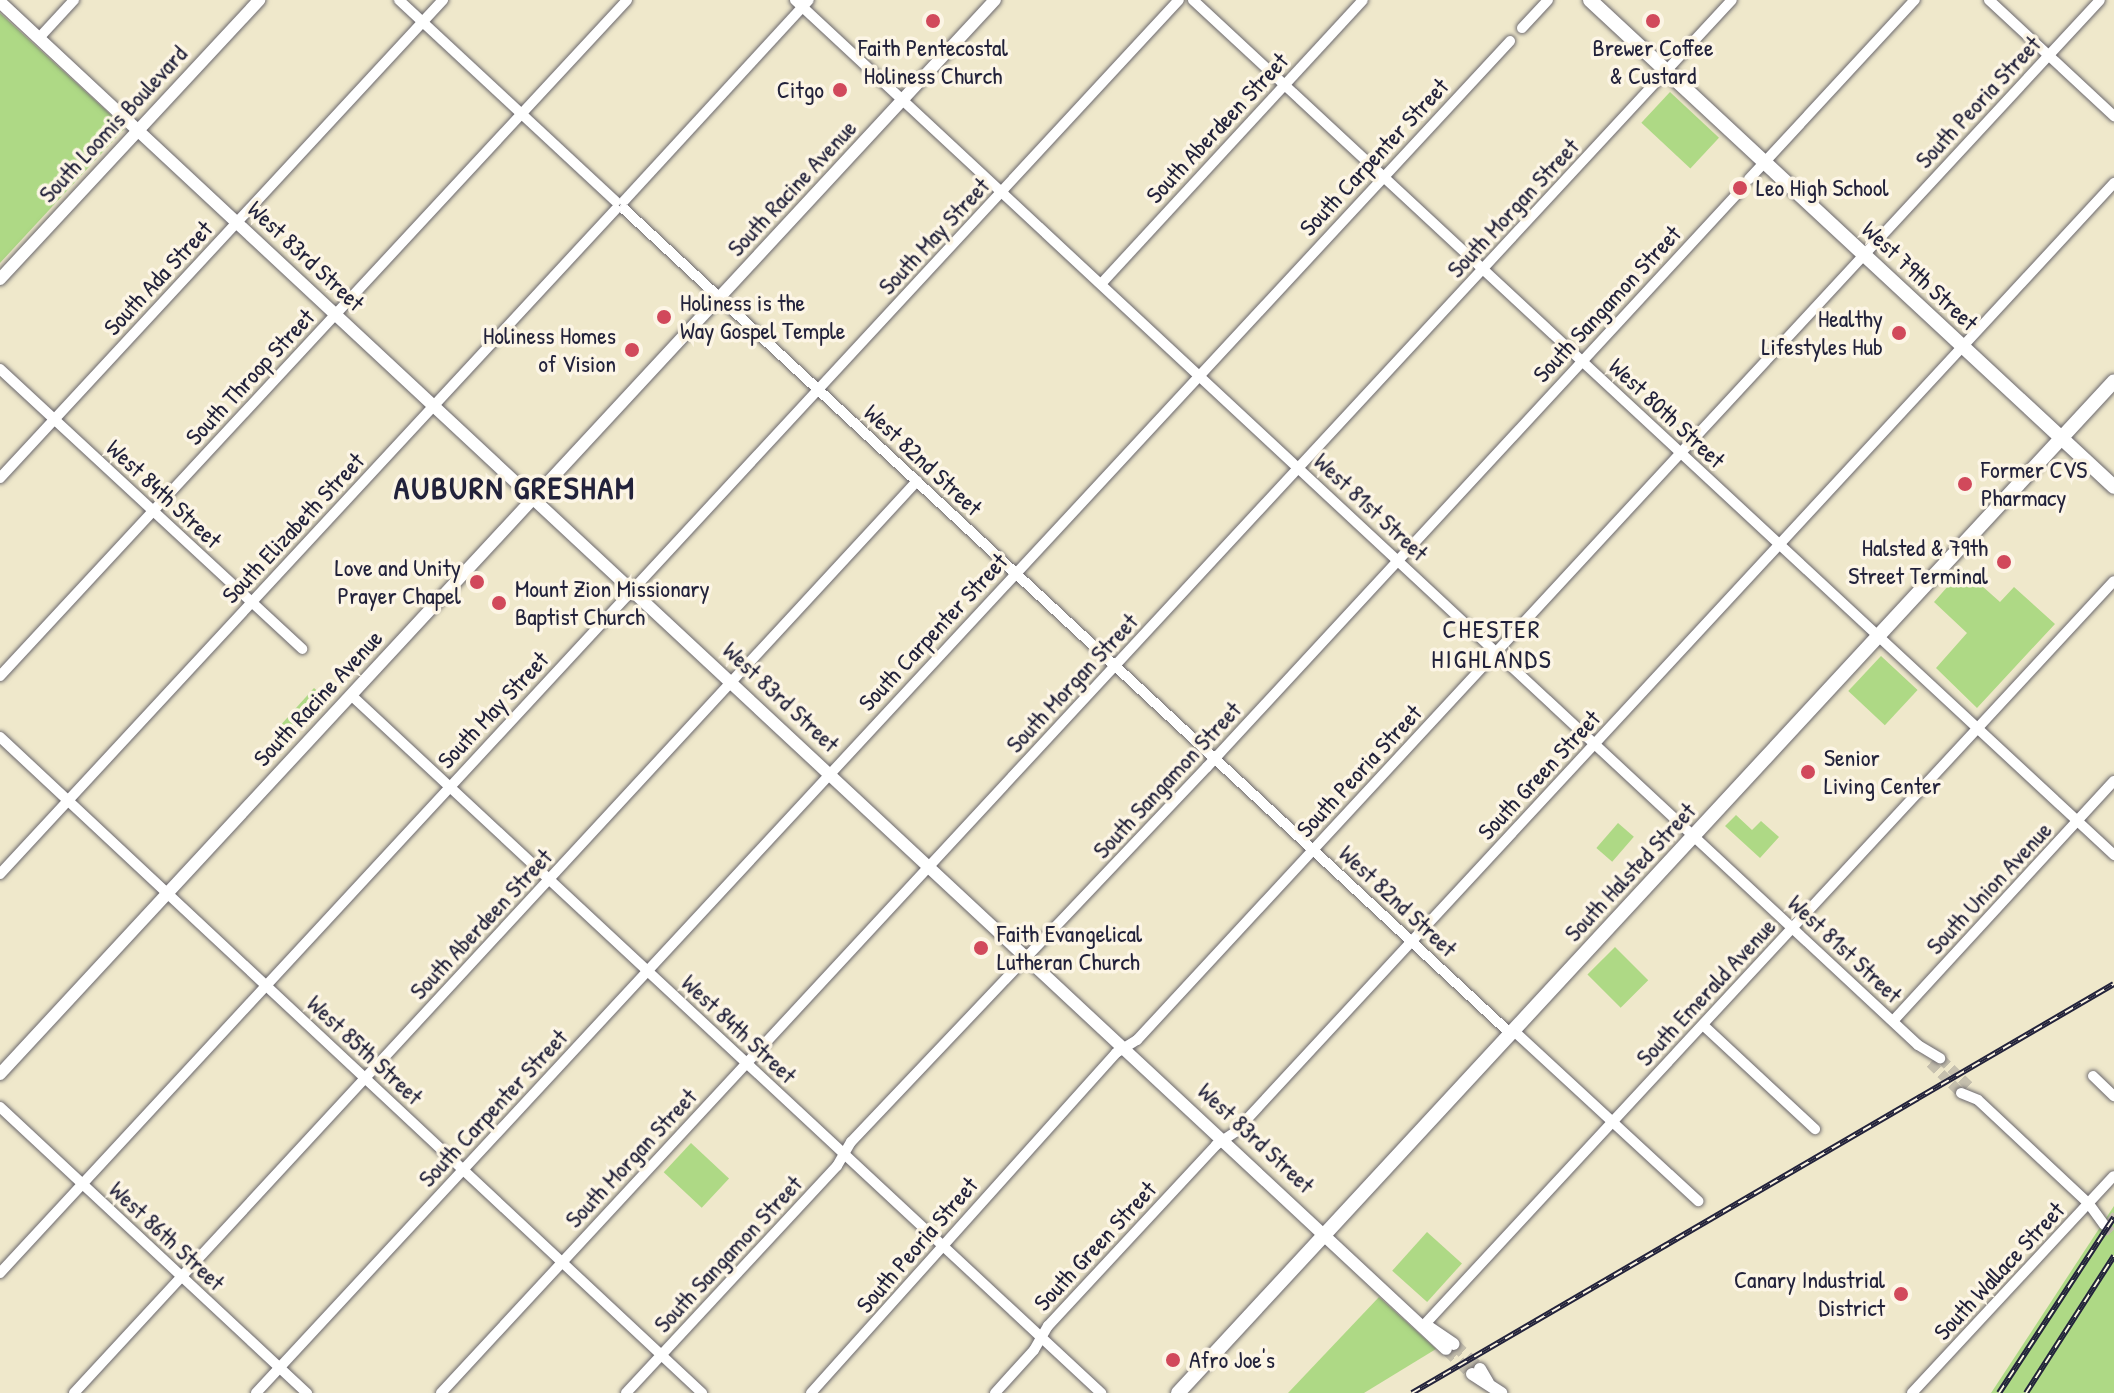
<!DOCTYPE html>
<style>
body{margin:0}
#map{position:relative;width:2114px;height:1393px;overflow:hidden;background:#efe8cb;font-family:"Patrick Hand",sans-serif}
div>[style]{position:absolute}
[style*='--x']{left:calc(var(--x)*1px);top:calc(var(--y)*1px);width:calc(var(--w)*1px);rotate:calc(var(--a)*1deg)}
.green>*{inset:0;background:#aed985;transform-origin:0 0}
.minor-tunnel>*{height:10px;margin-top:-5px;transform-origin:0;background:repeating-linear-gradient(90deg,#c6c0ae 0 10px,transparent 0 15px)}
.tertiary-tunnel>*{height:12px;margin-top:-6px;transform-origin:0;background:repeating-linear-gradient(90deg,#c6c0ae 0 12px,transparent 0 18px)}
.roads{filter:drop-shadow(0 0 2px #6a676d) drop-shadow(0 0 2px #6a676d)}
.minor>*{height:10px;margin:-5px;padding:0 5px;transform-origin:5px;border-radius:5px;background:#fff}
.tertiary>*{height:12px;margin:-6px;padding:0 6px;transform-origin:6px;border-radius:6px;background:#fff}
.secondary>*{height:14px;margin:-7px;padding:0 7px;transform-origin:7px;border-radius:7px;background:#fff}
.rail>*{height:6px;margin-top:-3px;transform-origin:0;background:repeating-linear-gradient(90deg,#fcf5e5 0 9px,#22223b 0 18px);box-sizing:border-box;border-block:2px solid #22223b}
.dots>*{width:22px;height:22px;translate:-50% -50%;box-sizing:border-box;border:4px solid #fcf5e5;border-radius:50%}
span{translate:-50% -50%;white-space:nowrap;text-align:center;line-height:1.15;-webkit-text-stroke:7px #fcf5e5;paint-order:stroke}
.poi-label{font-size:24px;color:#22223b}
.right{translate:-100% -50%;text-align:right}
.left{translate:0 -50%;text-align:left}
.street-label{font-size:24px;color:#22223b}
.neighbourhood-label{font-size:26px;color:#22223b;letter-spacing:2px}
.district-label{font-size:32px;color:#22223b;font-weight:700;letter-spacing:2px}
</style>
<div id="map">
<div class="green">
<i style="clip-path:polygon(0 13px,125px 128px,0 263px)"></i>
<i style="left:1670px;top:92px;width:67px;height:42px;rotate:43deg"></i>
<i style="clip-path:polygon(1963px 569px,2000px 602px,2014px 587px,2055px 624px,1977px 708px,1936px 668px,1967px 633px,1934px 602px)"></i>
<i style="left:1881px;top:656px;width:50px;height:48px;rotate:43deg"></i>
<i style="left:314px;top:688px;width:13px;height:51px;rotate:42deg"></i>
<i style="clip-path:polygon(1736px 815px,1752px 830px,1761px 821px,1779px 837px,1760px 858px,1725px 826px)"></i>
<i style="left:1618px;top:823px;width:21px;height:33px;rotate:41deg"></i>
<i style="left:1615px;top:947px;width:47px;height:39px;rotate:45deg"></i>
<i style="left:691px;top:1143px;width:52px;height:40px;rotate:43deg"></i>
<i style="clip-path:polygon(2114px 1206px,2114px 1393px,1991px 1393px)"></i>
<i style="left:1427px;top:1232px;width:47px;height:52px;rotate:42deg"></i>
<i style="clip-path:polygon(1379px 1297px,1436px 1349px,1364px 1393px,1288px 1393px)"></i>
</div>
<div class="minor-tunnel">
<i style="--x:1940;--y:1058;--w:43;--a:44.1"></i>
<i style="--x:1930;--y:1063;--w:43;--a:44.1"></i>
<i style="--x:2109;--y:1216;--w:6;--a:39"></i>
<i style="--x:2104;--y:1225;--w:14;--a:45"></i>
</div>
<div class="tertiary-tunnel">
<i style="--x:1454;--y:1344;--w:36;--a:44"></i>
<i style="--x:1446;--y:1349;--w:36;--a:44"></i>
</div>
<div class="roads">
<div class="minor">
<i style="--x:399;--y:0;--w:296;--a:42.9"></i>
<i style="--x:795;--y:0;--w:1534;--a:42.94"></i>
<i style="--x:1918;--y:1045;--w:26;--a:31"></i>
<i style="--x:1193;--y:0;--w:1257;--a:42.87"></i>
<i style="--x:1989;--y:0;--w:171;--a:42.9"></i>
<i style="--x:1522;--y:28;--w:38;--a:-47"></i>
<i style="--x:39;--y:38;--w:52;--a:-47.4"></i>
<i style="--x:1749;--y:179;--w:244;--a:-47.2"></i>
<i style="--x:624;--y:201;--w:273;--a:-47.4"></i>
<i style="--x:624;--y:209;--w:1211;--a:42.93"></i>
<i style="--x:1101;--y:284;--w:386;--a:-47.3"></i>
<i style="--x:0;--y:369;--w:412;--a:42.8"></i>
<i style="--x:0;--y:478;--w:652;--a:-47.18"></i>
<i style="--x:0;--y:676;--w:922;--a:-47.15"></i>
<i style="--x:351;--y:695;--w:1025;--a:42.94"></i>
<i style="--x:0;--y:737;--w:961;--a:43.06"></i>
<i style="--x:0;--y:874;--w:906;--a:-47.19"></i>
<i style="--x:1893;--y:1021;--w:326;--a:-47.4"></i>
<i style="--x:1703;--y:1025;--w:153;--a:42.9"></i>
<i style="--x:1514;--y:1031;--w:251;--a:42.7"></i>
<i style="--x:2093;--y:1076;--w:29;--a:44"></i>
<i style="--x:1961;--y:1093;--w:18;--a:22"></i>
<i style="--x:1978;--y:1100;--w:152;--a:43.1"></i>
<i style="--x:2089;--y:1204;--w:26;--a:54"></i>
<i style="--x:0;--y:1107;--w:420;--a:43"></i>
<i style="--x:0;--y:1273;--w:1735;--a:-47.2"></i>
<i style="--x:1425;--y:1324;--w:1013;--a:-47.16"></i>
<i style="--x:74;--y:1393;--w:1242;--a:-47.25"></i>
<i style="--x:256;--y:1393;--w:1844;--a:-47.15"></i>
<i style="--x:441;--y:1393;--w:1899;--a:-47.18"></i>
<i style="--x:626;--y:1393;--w:310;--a:-47.1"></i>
<i style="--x:837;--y:1166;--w:28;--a:-60"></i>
<i style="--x:851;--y:1142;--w:517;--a:-46.49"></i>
<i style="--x:1207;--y:767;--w:782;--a:-47.23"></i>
<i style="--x:811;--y:1393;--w:457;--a:-48.1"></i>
<i style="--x:1116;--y:1053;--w:25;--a:-32"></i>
<i style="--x:1137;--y:1040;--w:1417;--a:-47.2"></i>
<i style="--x:995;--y:1393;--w:58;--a:-47.8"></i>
<i style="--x:1034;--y:1350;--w:28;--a:-60"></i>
<i style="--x:1048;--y:1326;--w:247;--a:-47.1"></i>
<i style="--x:1216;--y:1145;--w:23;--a:-34"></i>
<i style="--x:1235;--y:1132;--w:1294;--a:-47.19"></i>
<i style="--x:1912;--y:1393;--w:296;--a:-47.1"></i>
</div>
<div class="tertiary">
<i style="--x:0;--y:2;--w:1976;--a:42.97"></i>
<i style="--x:0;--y:279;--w:381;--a:-47.1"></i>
<i style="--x:0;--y:1074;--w:1464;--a:-47.19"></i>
<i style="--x:1427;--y:1326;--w:32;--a:34"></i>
<i style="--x:1480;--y:1369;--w:16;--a:60"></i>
<i style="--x:1472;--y:1374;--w:35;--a:33"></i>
</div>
<div class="secondary">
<i style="--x:1590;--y:0;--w:715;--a:42.9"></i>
<i style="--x:1178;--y:1393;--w:1378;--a:-47.23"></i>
</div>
</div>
<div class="rail">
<i style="--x:1412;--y:1393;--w:812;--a:-30.23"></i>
<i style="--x:1999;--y:1393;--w:210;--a:-56.8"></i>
<i style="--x:2026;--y:1393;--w:163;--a:-57.3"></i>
</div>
<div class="dots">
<i style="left:933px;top:21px;background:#d1495b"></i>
<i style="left:1653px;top:21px;background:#d1495b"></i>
<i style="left:840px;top:90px;background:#d1495b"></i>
<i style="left:1740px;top:188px;background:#d1495b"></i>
<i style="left:664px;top:317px;background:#d1495b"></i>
<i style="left:1899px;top:333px;background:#d1495b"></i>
<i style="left:632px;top:350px;background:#d1495b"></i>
<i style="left:1965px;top:484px;background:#d1495b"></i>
<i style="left:2004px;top:562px;background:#d1495b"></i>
<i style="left:477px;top:582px;background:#d1495b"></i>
<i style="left:499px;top:603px;background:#d1495b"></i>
<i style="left:1808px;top:772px;background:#d1495b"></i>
<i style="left:981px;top:948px;background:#d1495b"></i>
<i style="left:1901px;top:1294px;background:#d1495b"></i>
<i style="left:1173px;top:1360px;background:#d1495b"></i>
</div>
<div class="poi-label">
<span style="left:933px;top:62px">Faith Pentecostal<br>Holiness Church</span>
<span style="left:1653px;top:62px">Brewer Coffee<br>&amp; Custard</span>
<span class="right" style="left:824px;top:90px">Citgo</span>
<span class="left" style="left:1756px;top:188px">Leo High School</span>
<span class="left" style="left:680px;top:317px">Holiness is the<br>Way Gospel Temple</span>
<span class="right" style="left:1883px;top:333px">Healthy<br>Lifestyles Hub</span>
<span class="right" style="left:616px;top:350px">Holiness Homes<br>of Vision</span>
<span class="left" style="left:1981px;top:484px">Former CVS<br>Pharmacy</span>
<span class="right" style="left:1988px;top:562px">Halsted &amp; 79th<br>Street Terminal</span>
<span class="right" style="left:461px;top:582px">Love and Unity<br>Prayer Chapel</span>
<span class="left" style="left:515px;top:603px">Mount Zion Missionary<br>Baptist Church</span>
<span class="left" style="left:1824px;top:772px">Senior<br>Living Center</span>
<span class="left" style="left:997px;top:948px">Faith Evangelical<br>Lutheran Church</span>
<span class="right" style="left:1885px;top:1294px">Canary Industrial<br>District</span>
<span class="left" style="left:1189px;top:1360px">Afro Joe's</span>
</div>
<div class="street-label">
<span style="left:1978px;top:102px;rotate:-47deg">South Peoria Street</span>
<span style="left:113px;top:124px;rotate:-47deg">South Loomis Boulevard</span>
<span style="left:1217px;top:128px;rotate:-47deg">South Aberdeen Street</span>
<span style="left:1374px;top:157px;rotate:-47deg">South Carpenter Street</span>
<span style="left:792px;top:188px;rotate:-47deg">South Racine Avenue</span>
<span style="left:1513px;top:208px;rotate:-47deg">South Morgan Street</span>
<span style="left:934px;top:236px;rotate:-47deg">South May Street</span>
<span style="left:306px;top:256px;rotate:43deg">West 83rd Street</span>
<span style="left:1920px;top:276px;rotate:43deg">West 79th Street</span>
<span style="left:158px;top:278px;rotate:-47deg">South Ada Street</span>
<span style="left:1607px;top:304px;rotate:-47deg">South Sangamon Street</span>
<span style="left:250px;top:377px;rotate:-47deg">South Throop Street</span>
<span style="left:1667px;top:413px;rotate:43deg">West 80th Street</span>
<span style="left:923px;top:460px;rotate:43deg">West 82nd Street</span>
<span style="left:164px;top:494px;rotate:43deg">West 84th Street</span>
<span style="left:1371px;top:507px;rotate:43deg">West 81st Street</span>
<span style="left:293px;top:528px;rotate:-47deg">South Elizabeth Street</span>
<span style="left:933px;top:632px;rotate:-47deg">South Carpenter Street</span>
<span style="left:1072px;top:683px;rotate:-47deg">South Morgan Street</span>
<span style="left:781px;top:697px;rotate:43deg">West 83rd Street</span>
<span style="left:318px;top:698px;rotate:-47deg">South Racine Avenue</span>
<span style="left:493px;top:710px;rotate:-47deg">South May Street</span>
<span style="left:1359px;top:771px;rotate:-47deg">South Peoria Street</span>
<span style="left:1539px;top:775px;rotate:-47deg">South Green Street</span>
<span style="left:1167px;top:780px;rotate:-47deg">South Sangamon Street</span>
<span style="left:1630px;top:872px;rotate:-47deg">South Halsted Street</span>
<span style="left:1989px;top:888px;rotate:-47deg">South Union Avenue</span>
<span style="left:1398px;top:901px;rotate:43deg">West 82nd Street</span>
<span style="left:481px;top:924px;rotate:-47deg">South Aberdeen Street</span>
<span style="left:1845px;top:949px;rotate:43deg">West 81st Street</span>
<span style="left:1706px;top:992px;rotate:-47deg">South Emerald Avenue</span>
<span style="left:739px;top:1029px;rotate:43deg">West 84th Street</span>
<span style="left:365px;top:1050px;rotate:43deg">West 85th Street</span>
<span style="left:493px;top:1108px;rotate:-47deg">South Carpenter Street</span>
<span style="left:1256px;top:1138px;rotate:43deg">West 83rd Street</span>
<span style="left:631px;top:1158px;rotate:-47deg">South Morgan Street</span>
<span style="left:167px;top:1236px;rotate:43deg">West 86th Street</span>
<span style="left:917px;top:1245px;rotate:-49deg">South Peoria Street</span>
<span style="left:1095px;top:1246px;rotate:-47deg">South Green Street</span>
<span style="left:728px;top:1254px;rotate:-47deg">South Sangamon Street</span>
<span style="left:1999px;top:1271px;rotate:-47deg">South Wallace Street</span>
</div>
<div class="neighbourhood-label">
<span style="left:1492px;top:644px">CHESTER<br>HIGHLANDS</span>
</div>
<div class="district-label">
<span style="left:515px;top:488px">AUBURN GRESHAM</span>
</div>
</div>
